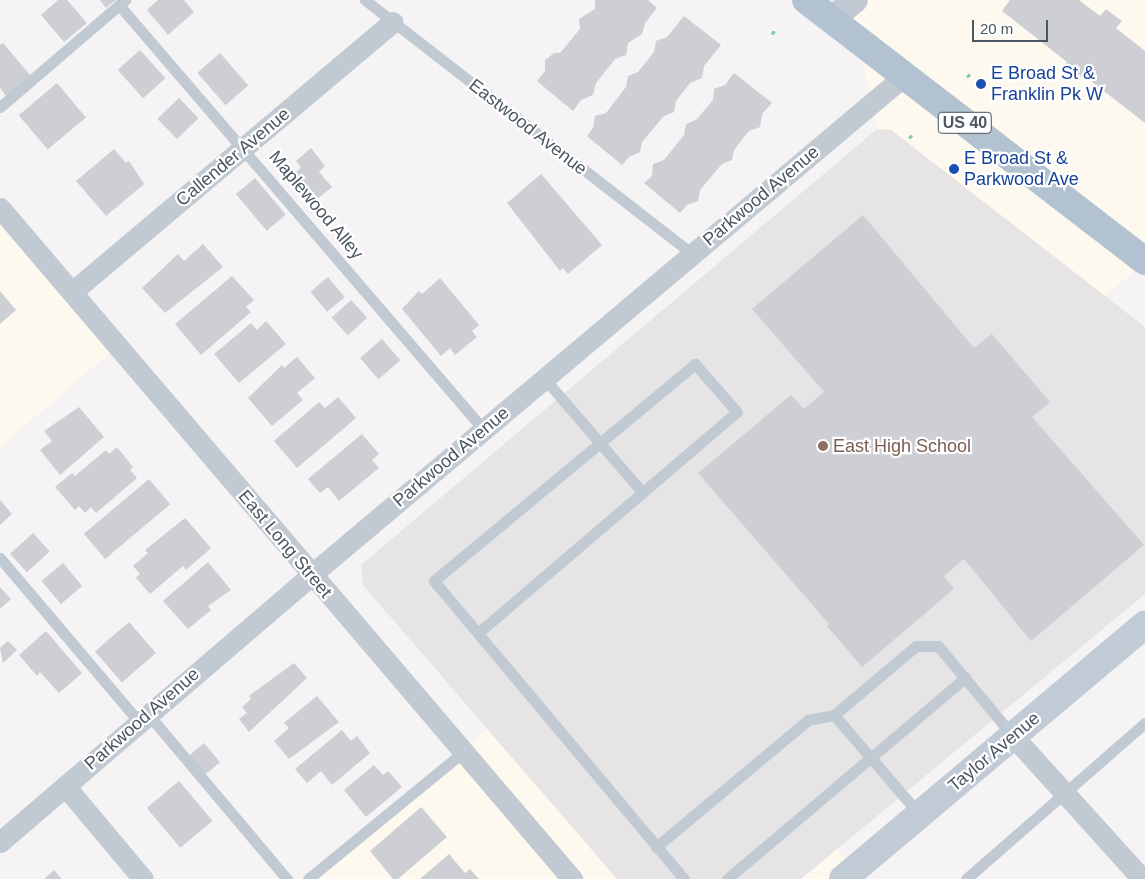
<!DOCTYPE html>
<style>
body{margin:0}
#map{position:relative;width:1145px;height:879px;overflow:hidden;background:#f5f3f3;font-family:Arial,sans-serif}
div>[style]{position:absolute}
[style*='--x']{left:calc(var(--x)*1px);top:calc(var(--y)*1px);width:calc(var(--w)*1px);rotate:calc(var(--a)*1deg)}
.commercial>*{inset:0;background:#fdf9ef}
.education>*{inset:0;background:#e6e4e5}
.building>*{inset:0;background:#cdcfd5;transform-origin:0 0}
.path>*{height:3px;margin-top:-1.5px;transform-origin:0;background:repeating-linear-gradient(90deg,#7ad0a6 0 4px,transparent 0 6.5px)}
.service>*{height:11px;margin:-5.5px;padding:0 5.5px;transform-origin:5.5px;border-radius:5.5px;background:#c1cad2}
.minor>*{height:21px;margin:-10.5px;padding:0 10.5px;transform-origin:10.5px;border-radius:10.5px;background:#c1cad2}
.tertiary>*{height:26px;margin:-13px;padding:0 13px;transform-origin:13px;border-radius:13px;background:#c1cad2}
.secondary>*{height:28px;margin:-14px;padding:0 14px;transform-origin:14px;border-radius:14px;background:#c1cbd6}
.primary>*{height:28px;margin:-14px;padding:0 14px;transform-origin:14px;border-radius:14px;background:#b3c2d1}
.dots>*{width:14px;height:14px;translate:-50% -50%;box-sizing:border-box;border:2px solid #fff;border-radius:50%}
span{translate:-50% -50%;white-space:nowrap;text-align:center;line-height:1.15;-webkit-text-stroke:4.5px #fff;paint-order:stroke}
.shield-label span{padding:1px 4px;background:#fff;border:1px solid;border-radius:4px;-webkit-text-stroke-width:0}
.shield-label{font-size:16px;color:#4a5661;font-weight:700}
.transit-label{font-size:18px;color:#164399}
.left{translate:0 -50%;text-align:left}
.street-label{font-size:18px;color:#4a5661}
.education-label{font-size:18px;color:#785e54}
.scale{position:absolute;left:972px;top:20px;width:76px;height:22px;box-sizing:border-box;border:2px solid #4a5661;border-top:0;padding-left:6px;font-size:15px;line-height:18px;white-space:nowrap;color:#4a5661;-webkit-text-stroke:4px #fff;paint-order:stroke}
</style>
<div id="map">
<div class="commercial">
<i style="clip-path:polygon(850px 0,1145px 0,1145px 262px,1105px 296px,891px 130px,877px 129px)"></i>
<i style="clip-path:polygon(0 211px,117px 347px,0 447px)"></i>
<i style="clip-path:polygon(487px 728px,617px 879px,319px 879px)"></i>
<i style="clip-path:polygon(837px 849px,862px 879px,801px 879px)"></i>
</div>
<div class="education">
<i style="clip-path:polygon(877px 129px,891px 130px,1145px 327px,1145px 594px,801px 879px,617px 879px,363px 585px,361px 565px)"></i>
</div>
<div class="building">
<i style="clip-path:polygon(58px 0,67px 0,87px 23px,64px 42px,41px 15px)"></i>
<i style="clip-path:polygon(100px 0,116px 0,106px 8px)"></i>
<i style="clip-path:polygon(158px 0,184px 0,194px 12px,168px 35px,147px 10px)"></i>
<i style="clip-path:polygon(595px 0,648px 0,657px 8px,645px 23px,642px 34px,628px 43px,626px 55px,615px 59px,596px 83px,593px 95px,581px 100px,573px 111px,537px 81px,545px 71px,545px 60px,554px 53px,560px 53px,580px 29px,579px 19px,595px 9px)"></i>
<i style="clip-path:polygon(1010px 0,1079px 0,1100px 16px,1106px 9px,1122px 21px,1116px 28px,1145px 51px,1145px 123px,1082px 74px,1080px 78px,1064px 66px,1067px 62px,1002px 11px)"></i>
<i style="clip-path:polygon(684px 16px,721px 45px,704px 66px,702px 78px,690px 83px,676px 101px,674px 112px,664px 116px,642px 142px,640px 152px,629px 157px,622px 165px,587px 136px,593px 128px,595px 116px,606px 113px,626px 87px,628px 76px,638px 72px,654px 52px,656px 41px,667px 37px)"></i>
<i style="clip-path:polygon(3px 43px,31px 76px,7px 97px,0 88px,0 45px)"></i>
<i style="left:140px;top:50px;width:38px;height:30px;rotate:48deg"></i>
<i style="left:220px;top:53px;width:43px;height:30px;rotate:49deg"></i>
<i style="clip-path:polygon(734px 73px,772px 103px,762px 114px,760px 127px,749px 131px,734px 150px,732px 160px,722px 164px,700px 190px,698px 201px,687px 205px,680px 213px,644px 183px,652px 176px,653px 164px,664px 160px,684px 135px,686px 124px,696px 120px,713px 100px,714px 89px,725px 85px)"></i>
<i style="left:57px;top:83px;width:45px;height:50px;rotate:50deg"></i>
<i style="left:179px;top:98px;width:28px;height:30px;rotate:46deg"></i>
<i style="clip-path:polygon(311px 148px,325px 166px,319px 172px,332px 187px,311px 204px,289px 177px,301px 168px,296px 161px)"></i>
<i style="clip-path:polygon(114px 149px,126px 163px,129px 161px,144px 184px,106px 216px,76px 181px)"></i>
<i style="clip-path:polygon(541px 174px,602px 245px,568px 274px,563px 268px,560px 271px,507px 203px)"></i>
<i style="left:255px;top:178px;width:48px;height:25px;rotate:50deg"></i>
<i style="clip-path:polygon(863px 215px,974px 348px,992px 334px,1050px 402px,1032px 417px,1144px 545px,1031px 641px,964px 559px,944px 576px,954px 589px,862px 667px,827px 626px,829px 624px,698px 473px,791px 395px,804px 409px,824px 392px,752px 309px)"></i>
<i style="clip-path:polygon(203px 244px,223px 267px,165px 313px,142px 288px,178px 254px,184px 261px)"></i>
<i style="clip-path:polygon(232px 276px,254px 300px,246px 307px,251px 312px,201px 355px,175px 324px)"></i>
<i style="left:328px;top:277px;width:26px;height:23px;rotate:50deg"></i>
<i style="clip-path:polygon(440px 278px,479px 325px,472px 331px,477px 337px,455px 355px,450px 348px,441px 356px,402px 309px,419px 291px,422px 294px)"></i>
<i style="clip-path:polygon(0 291px,16px 310px,0 324px)"></i>
<i style="left:351px;top:300px;width:24px;height:26px;rotate:48deg"></i>
<i style="clip-path:polygon(266px 321px,286px 344px,239px 383px,214px 354px,251px 323px,257px 330px)"></i>
<i style="left:382px;top:339px;width:28px;height:29px;rotate:49deg"></i>
<i style="clip-path:polygon(297px 357px,315px 378px,297px 393px,303px 400px,272px 426px,248px 398px,282px 365px,284px 368px)"></i>
<i style="clip-path:polygon(338px 397px,356px 418px,297px 468px,274px 441px,319px 402px,325px 408px)"></i>
<i style="clip-path:polygon(79px 407px,104px 437px,60px 475px,40px 450px,52px 441px,44px 431px)"></i>
<i style="clip-path:polygon(362px 434px,379px 454px,372px 460px,379px 468px,339px 501px,328px 487px,320px 493px,308px 479px)"></i>
<i style="clip-path:polygon(117px 447px,133px 467px,130px 470px,137px 478px,96px 513px,91px 507px,85px 513px,79px 506px,75px 510px,55px 487px,72px 473px,75px 476px,106px 450px,109px 454px)"></i>
<i style="left:149px;top:479px;width:33px;height:85px;rotate:50deg"></i>
<i style="clip-path:polygon(0 500px,12px 514px,0 525px)"></i>
<i style="clip-path:polygon(185px 518px,211px 548px,186px 570px,183px 566px,150px 594px,136px 578px,140px 574px,133px 566px,148px 553px,145px 550px)"></i>
<i style="left:33px;top:533px;width:25px;height:31px;rotate:48deg"></i>
<i style="clip-path:polygon(208px 562px,231px 590px,208px 606px,211px 610px,188px 629px,163px 601px)"></i>
<i style="left:63px;top:563px;width:30px;height:28px;rotate:50deg"></i>
<i style="clip-path:polygon(0 587px,11px 599px,0 609px)"></i>
<i style="left:129px;top:622px;width:41px;height:45px;rotate:49deg"></i>
<i style="clip-path:polygon(46px 631px,82px 673px,59px 693px,40px 672px,37px 676px,19px 655px)"></i>
<i style="clip-path:polygon(8px 641px,17px 650px,3px 663px,0 648px)"></i>
<i style="clip-path:polygon(294px 663px,307px 678px,249px 732px,239px 719px,247px 713px,242px 707px,251px 699px,249px 696px)"></i>
<i style="clip-path:polygon(317px 696px,339px 722px,289px 759px,274px 741px,289px 728px,284px 723px)"></i>
<i style="clip-path:polygon(342px 730px,351px 741px,357px 736px,370px 753px,332px 785px,321px 771px,307px 783px,295px 769px)"></i>
<i style="left:204px;top:743px;width:25px;height:19px;rotate:50deg"></i>
<i style="clip-path:polygon(374px 765px,383px 775px,388px 771px,402px 787px,366px 817px,344px 790px)"></i>
<i style="left:179px;top:781px;width:52px;height:42px;rotate:50deg"></i>
<i style="clip-path:polygon(421px 807px,447px 837px,398px 879px,393px 879px,370px 851px)"></i>
<i style="clip-path:polygon(449px 854px,465px 873px,470px 869px,479px 879px,420px 879px)"></i>
<i style="clip-path:polygon(54px 870px,62px 879px,44px 879px)"></i>
</div>
<div class="path">
<i style="--x:772;--y:34;--w:5;--a:-53"></i>
<i style="--x:967;--y:77;--w:6;--a:-45"></i>
<i style="--x:909;--y:138;--w:6;--a:-45"></i>
</div>
<div class="service">
<i style="--x:365;--y:0;--w:414;--a:37.8"></i>
<i style="--x:119;--y:5;--w:559;--a:49.35"></i>
<i style="--x:0;--y:107;--w:165;--a:-40.6"></i>
<i style="--x:544;--y:378;--w:150;--a:49.3"></i>
<i style="--x:0;--y:558;--w:215;--a:49.7"></i>
<i style="--x:478;--y:633;--w:340;--a:-40.5"></i>
<i style="--x:737;--y:412;--w:64;--a:-131.2"></i>
<i style="--x:695;--y:364;--w:339;--a:140.3"></i>
<i style="--x:434;--y:581;--w:389;--a:50"></i>
<i style="--x:148;--y:714;--w:216;--a:49.9"></i>
<i style="--x:834;--y:715;--w:132;--a:49.3"></i>
<i style="--x:656;--y:847;--w:198;--a:-39.9"></i>
<i style="--x:808;--y:720;--w:26;--a:-11"></i>
<i style="--x:834;--y:715;--w:107;--a:-40.1"></i>
<i style="--x:916;--y:646;--w:22;--a:0"></i>
<i style="--x:938;--y:646;--w:117;--a:50.2"></i>
<i style="--x:308;--y:879;--w:200;--a:-39.3"></i>
<i style="--x:727;--y:879;--w:312;--a:-40.2"></i>
<i style="--x:966;--y:879;--w:237;--a:-41.1"></i>
</div>
<div class="minor">
<i style="--x:0;--y:208;--w:882;--a:49.55"></i>
<i style="--x:72;--y:292;--w:419;--a:-40.1"></i>
<i style="--x:1013;--y:736;--w:193;--a:47.9"></i>
<i style="--x:65;--y:786;--w:121;--a:50"></i>
<i style="--x:0;--y:842;--w:410;--a:-40.6"></i>
<i style="--x:311;--y:575;--w:775;--a:-40.08"></i>
</div>
<div class="tertiary">
<i style="--x:831;--y:20;--w:31;--a:-40"></i>
</div>
<div class="secondary">
<i style="--x:843;--y:879;--w:395;--a:-40.1"></i>
</div>
<div class="primary">
<i style="--x:806;--y:0;--w:428;--a:37.6"></i>
</div>
<div class="dots">
<i style="left:981px;top:84px;background:#1a4fb4"></i>
<i style="left:954px;top:169px;background:#1a4fb4"></i>
<i style="left:823px;top:446px;background:#8d6e63"></i>
</div>
<div class="shield-label">
<span style="left:965px;top:123px">US 40</span>
</div>
<div class="transit-label">
<span class="left" style="left:991px;top:84px">E Broad St &amp;<br>Franklin Pk W</span>
<span class="left" style="left:964px;top:169px">E Broad St &amp;<br>Parkwood Ave</span>
</div>
<div class="street-label">
<span style="left:528px;top:127px;rotate:38deg">Eastwood Avenue</span>
<span style="left:233px;top:157px;rotate:-40deg">Callender Avenue</span>
<span style="left:761px;top:196px;rotate:-40deg">Parkwood Avenue</span>
<span style="left:316px;top:205px;rotate:50deg">Maplewood Alley</span>
<span style="left:451px;top:457px;rotate:-40deg">Parkwood Avenue</span>
<span style="left:285px;top:544px;rotate:50deg">East Long Street</span>
<span style="left:142px;top:719px;rotate:-41deg">Parkwood Avenue</span>
<span style="left:994px;top:752px;rotate:-40deg">Taylor Avenue</span>
</div>
<div class="education-label">
<span class="left" style="left:833px;top:446px">East High School</span>
</div>
<div class="scale">20 m</div>
</div>
